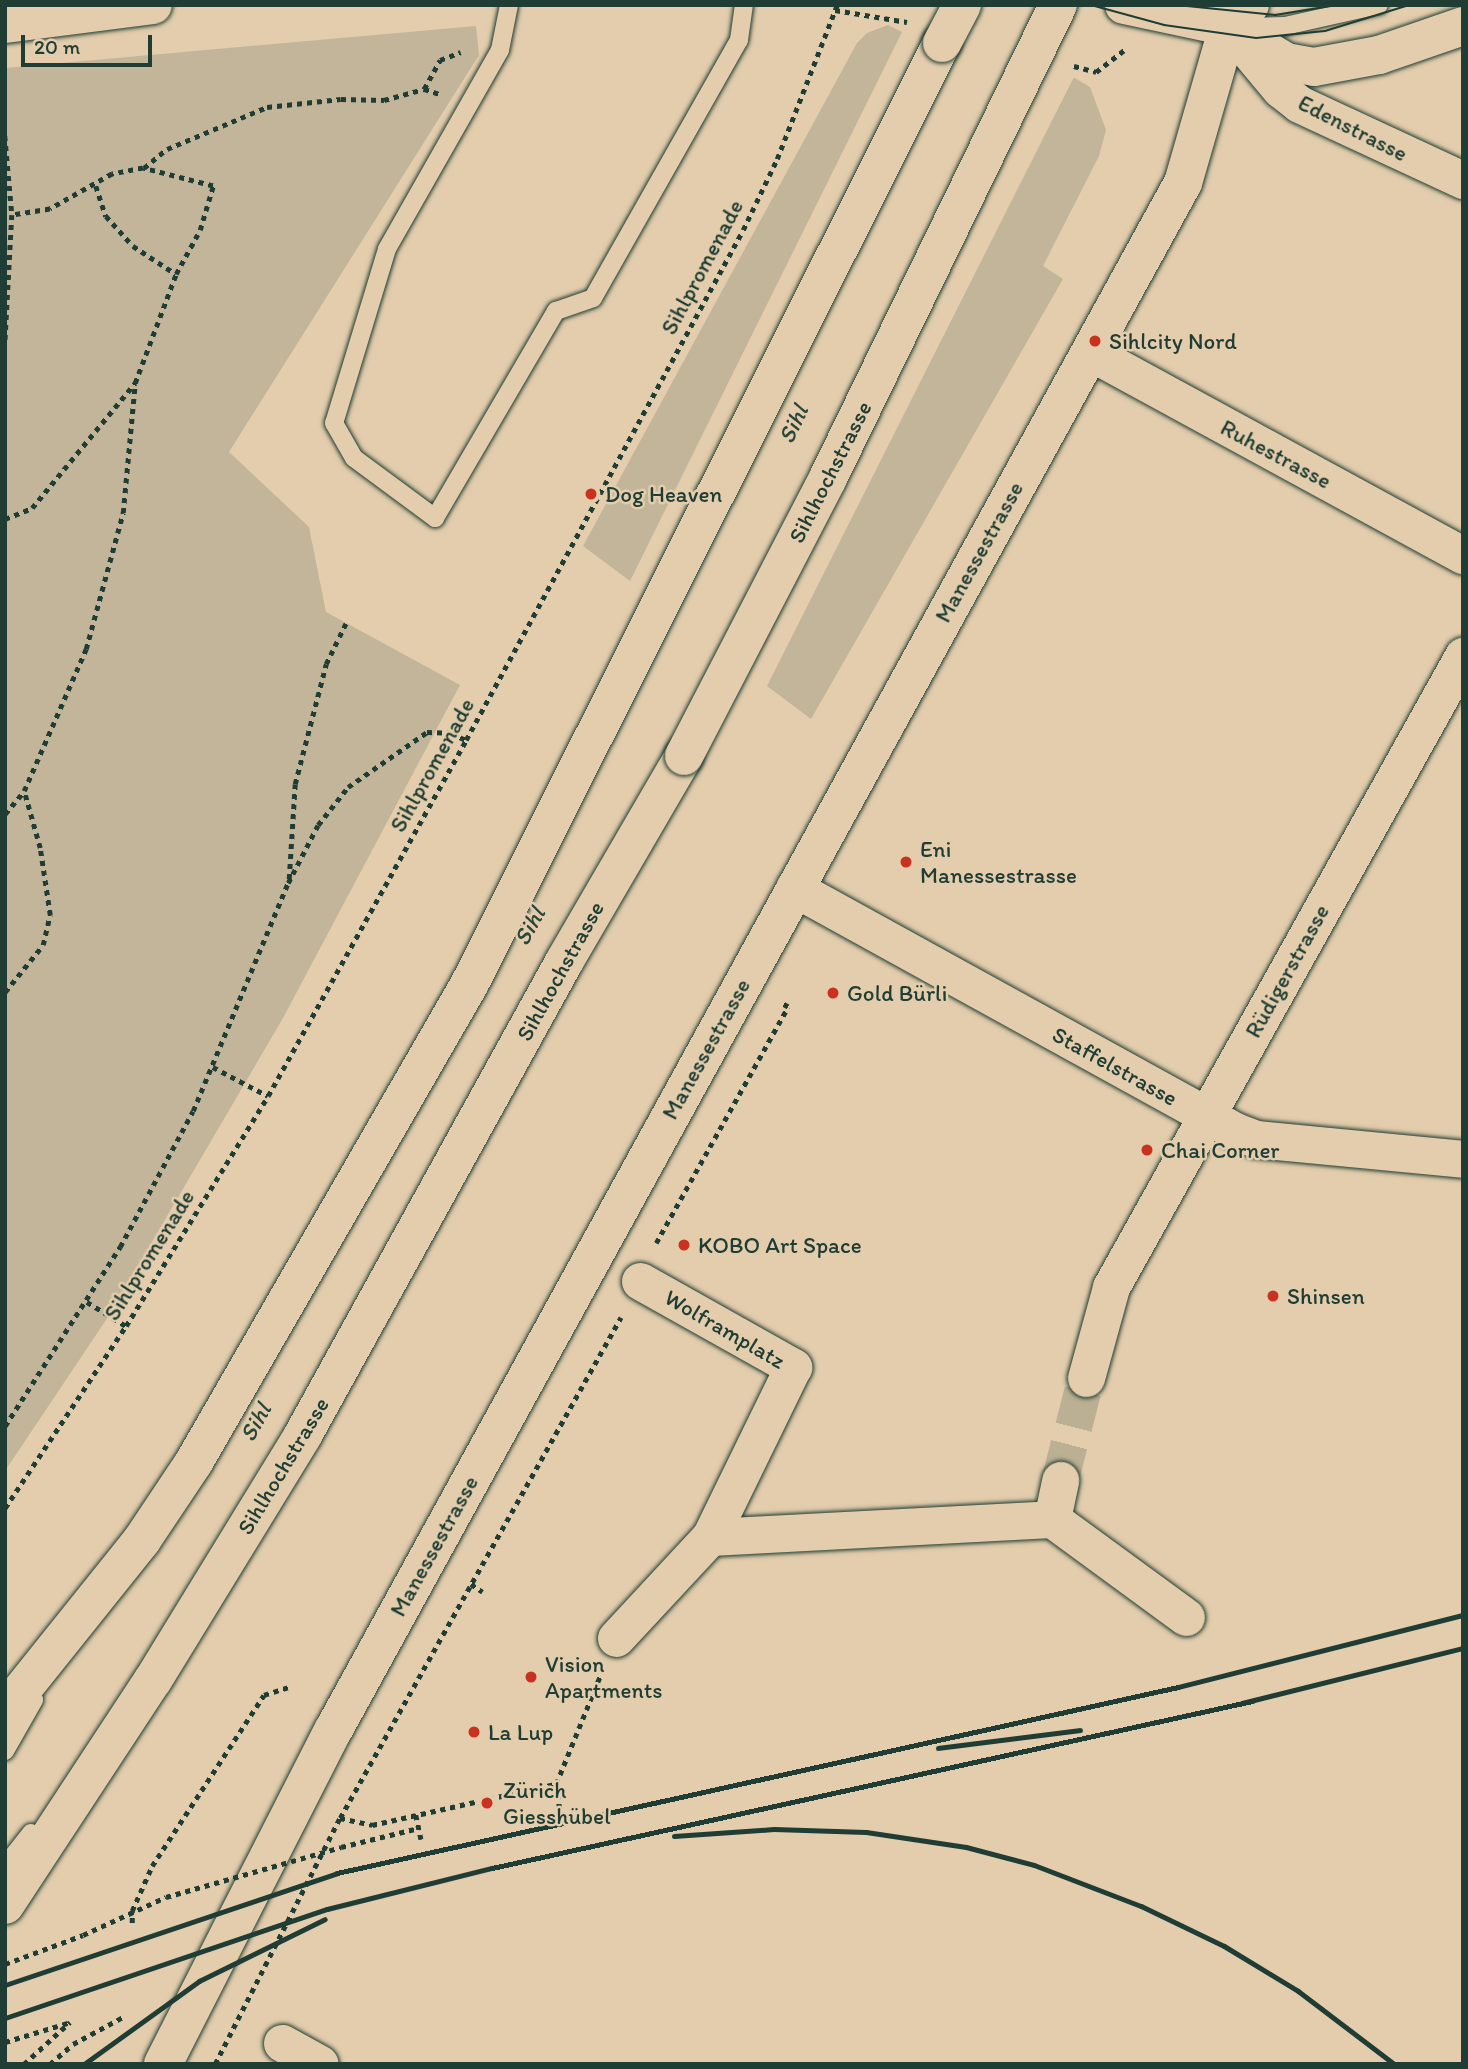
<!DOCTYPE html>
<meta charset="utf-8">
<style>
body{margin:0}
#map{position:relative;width:1468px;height:2069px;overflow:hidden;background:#e3cdac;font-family:Itim,sans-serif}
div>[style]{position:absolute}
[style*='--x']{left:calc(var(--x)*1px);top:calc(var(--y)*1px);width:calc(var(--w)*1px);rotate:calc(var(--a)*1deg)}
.green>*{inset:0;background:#c3b599}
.pier>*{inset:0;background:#e3cdac}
.minor-tunnel>*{height:37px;margin-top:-18.5px;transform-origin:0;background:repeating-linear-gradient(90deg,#bcb094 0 37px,transparent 0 55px)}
.path>*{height:4.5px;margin-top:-2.25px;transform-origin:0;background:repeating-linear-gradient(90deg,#1f3d34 0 5px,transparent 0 10px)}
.roads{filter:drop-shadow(0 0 2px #1f3d34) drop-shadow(0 0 2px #1f3d34)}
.service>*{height:18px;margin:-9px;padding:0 9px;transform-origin:9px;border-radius:9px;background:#e3cdac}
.minor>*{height:37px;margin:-18.5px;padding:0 18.5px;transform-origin:18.5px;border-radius:18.5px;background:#e3cdac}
.secondary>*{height:38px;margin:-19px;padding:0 19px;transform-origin:19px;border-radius:19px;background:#e3cdac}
.primary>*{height:38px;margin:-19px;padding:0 19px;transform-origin:19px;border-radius:19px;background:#e3cdac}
.motorway>*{height:38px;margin:-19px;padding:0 19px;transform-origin:19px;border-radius:19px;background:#e3cdac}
.tram>*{height:2px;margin:-1px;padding:0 1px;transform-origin:1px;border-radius:1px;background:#1f3d34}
.rail>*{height:5px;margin:-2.5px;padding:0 2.5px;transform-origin:2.5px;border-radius:2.5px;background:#1f3d34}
.path-bridge>*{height:4.5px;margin-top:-2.25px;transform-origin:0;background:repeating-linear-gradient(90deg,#1f3d34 0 5px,transparent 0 10px)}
.bridges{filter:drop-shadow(0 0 2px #1f3d34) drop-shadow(0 0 2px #1f3d34)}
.motorway-bridge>*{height:38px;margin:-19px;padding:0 19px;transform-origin:19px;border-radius:19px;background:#e3cdac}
.dots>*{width:19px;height:19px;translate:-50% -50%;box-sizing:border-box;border:4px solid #e3cdac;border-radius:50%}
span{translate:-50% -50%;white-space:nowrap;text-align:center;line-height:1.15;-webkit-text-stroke:5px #e3cdac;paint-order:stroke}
.street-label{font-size:23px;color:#1f3d34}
.poi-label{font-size:23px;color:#1f3d34}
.left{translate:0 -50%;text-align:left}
.water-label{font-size:24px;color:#2b463b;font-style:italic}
.frame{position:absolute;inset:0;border:7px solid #1f3d34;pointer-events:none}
.scale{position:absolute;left:21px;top:35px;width:131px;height:32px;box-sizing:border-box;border:4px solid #1f3d34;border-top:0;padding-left:9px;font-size:21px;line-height:24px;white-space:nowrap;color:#1f3d34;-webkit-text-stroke:5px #e3cdac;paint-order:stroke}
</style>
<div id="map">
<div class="green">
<i style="clip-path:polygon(888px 25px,902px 32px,630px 581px,583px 546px,857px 43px,867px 33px)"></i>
<i style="clip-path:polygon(476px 26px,479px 55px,229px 452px,309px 527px,326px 612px,460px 685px,283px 1018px,108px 1317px,5px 1471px,5px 68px)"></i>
<i style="clip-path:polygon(1075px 75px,1090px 87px,1106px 130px,1099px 156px,1043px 266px,1063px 279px,811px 719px,767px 686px)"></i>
</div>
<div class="pier">
<i style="clip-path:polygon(910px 5px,1133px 5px,1090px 87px,1068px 74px,754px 701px,316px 1510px,5px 1978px,5px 1655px,100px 1529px,188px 1397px,430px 976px,677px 510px,799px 267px,914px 32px,900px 28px)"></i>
</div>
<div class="minor-tunnel">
<i style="--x:1060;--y:1480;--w:105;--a:-75.7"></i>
</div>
<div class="path">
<i style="--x:835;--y:10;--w:73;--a:9.5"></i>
<i style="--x:1074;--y:66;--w:23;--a:15"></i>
<i style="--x:1096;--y:72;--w:39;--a:-38"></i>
<i style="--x:424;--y:89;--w:33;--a:-61"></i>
<i style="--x:440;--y:60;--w:22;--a:-21"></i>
<i style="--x:5;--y:136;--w:79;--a:84.9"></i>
<i style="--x:12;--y:215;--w:128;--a:93.1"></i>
<i style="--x:144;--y:168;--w:30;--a:-40"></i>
<i style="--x:167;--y:149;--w:108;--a:-22.8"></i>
<i style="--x:267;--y:107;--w:74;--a:-6.2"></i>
<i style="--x:341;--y:99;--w:43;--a:1.3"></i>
<i style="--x:384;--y:100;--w:41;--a:-15.4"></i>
<i style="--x:424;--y:89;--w:16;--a:18"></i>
<i style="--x:96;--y:186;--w:32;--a:72"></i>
<i style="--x:106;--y:216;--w:40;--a:48"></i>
<i style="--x:133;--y:246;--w:51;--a:33.1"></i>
<i style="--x:5;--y:519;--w:29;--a:-22"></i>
<i style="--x:32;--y:508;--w:162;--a:-50.5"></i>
<i style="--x:5;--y:814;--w:30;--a:-50"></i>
<i style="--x:24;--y:791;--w:155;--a:-66.4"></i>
<i style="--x:86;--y:649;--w:141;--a:-74.8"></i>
<i style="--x:123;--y:513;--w:131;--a:-84.7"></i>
<i style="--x:135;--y:383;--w:116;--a:-69.4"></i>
<i style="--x:176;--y:274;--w:50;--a:-61.4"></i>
<i style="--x:200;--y:230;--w:46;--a:-73.5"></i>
<i style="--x:213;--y:186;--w:72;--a:-165.6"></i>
<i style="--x:143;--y:168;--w:32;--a:169"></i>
<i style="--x:112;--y:174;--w:71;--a:150.6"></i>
<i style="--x:50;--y:209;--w:38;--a:171"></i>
<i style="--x:289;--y:879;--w:95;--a:-86.4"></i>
<i style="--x:295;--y:784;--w:124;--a:-75.5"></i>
<i style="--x:326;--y:664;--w:46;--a:-64"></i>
<i style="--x:5;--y:992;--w:60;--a:-51"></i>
<i style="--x:43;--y:945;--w:31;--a:-77"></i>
<i style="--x:50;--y:915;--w:68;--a:-98.5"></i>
<i style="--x:40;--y:848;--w:59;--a:-105.7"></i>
<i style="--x:213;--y:1067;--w:62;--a:27.8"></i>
<i style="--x:656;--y:1243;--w:270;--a:-60.8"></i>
<i style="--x:788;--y:1007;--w:8;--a:-150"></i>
<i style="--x:87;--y:1302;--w:46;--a:31.6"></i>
<i style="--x:5;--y:1426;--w:213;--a:-57.3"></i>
<i style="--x:120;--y:1247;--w:154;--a:-61.8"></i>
<i style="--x:193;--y:1111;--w:247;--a:-67.4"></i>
<i style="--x:288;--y:883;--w:65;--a:-62.7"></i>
<i style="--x:318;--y:825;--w:48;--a:-51.7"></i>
<i style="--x:348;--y:787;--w:96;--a:-34.8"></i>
<i style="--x:427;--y:732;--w:24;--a:2"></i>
<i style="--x:451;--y:733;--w:17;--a:25"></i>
<i style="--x:5;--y:1508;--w:219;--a:-56.4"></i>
<i style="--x:126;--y:1326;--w:270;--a:-58.3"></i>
<i style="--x:268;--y:1096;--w:407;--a:-60.9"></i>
<i style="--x:466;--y:740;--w:580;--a:-61.49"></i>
<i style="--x:743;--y:230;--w:79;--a:-64.4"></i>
<i style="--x:777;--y:159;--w:165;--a:-68.7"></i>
<i style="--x:471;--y:1584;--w:14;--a:34"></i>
<i style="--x:556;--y:1784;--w:24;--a:81"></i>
<i style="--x:416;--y:1815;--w:25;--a:78"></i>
<i style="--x:340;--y:1818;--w:33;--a:12"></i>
<i style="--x:372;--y:1825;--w:189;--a:-12.6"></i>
<i style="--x:556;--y:1784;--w:119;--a:-67.8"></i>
<i style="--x:341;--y:1847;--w:80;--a:-13.7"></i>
<i style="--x:132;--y:1923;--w:12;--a:-90"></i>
<i style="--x:132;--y:1911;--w:49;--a:-66"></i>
<i style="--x:152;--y:1866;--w:204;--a:-56.8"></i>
<i style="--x:264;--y:1695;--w:29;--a:-18"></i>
<i style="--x:5;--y:1964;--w:83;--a:-20.4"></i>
<i style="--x:83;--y:1935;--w:91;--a:-24.6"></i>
<i style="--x:5;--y:2042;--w:69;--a:-16.9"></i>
<i style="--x:24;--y:2064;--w:62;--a:-42.4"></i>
<i style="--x:50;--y:2064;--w:30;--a:-41"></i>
<i style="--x:73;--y:2044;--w:57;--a:-28.4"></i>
<i style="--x:215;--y:2064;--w:276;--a:-63.1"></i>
<i style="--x:340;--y:1818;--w:574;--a:-60.71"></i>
</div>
<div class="roads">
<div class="service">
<i style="--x:509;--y:5;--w:46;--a:101.3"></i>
<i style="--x:500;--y:50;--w:229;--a:119.6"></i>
<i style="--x:387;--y:249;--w:182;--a:106.9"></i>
<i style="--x:334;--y:423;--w:40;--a:60.3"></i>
<i style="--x:354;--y:458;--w:101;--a:36.5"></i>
<i style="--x:435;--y:518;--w:240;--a:-59.7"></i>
<i style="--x:556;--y:311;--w:39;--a:-19"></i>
<i style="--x:593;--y:298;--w:296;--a:-60.5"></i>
<i style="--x:739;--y:40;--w:35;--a:-82"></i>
<i style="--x:1242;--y:27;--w:43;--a:-1.3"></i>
<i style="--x:1285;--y:26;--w:96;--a:-12.6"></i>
<i style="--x:5;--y:1751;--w:59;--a:-60.4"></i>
<i style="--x:5;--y:1866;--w:42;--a:-51.8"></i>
</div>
<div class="minor">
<i style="--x:1235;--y:35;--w:70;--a:50.2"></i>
<i style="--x:1280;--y:89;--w:24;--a:38"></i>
<i style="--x:1299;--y:104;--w:181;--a:24.9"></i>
<i style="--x:1090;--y:352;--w:425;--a:28.6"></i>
<i style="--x:794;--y:888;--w:504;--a:28.86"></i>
<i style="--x:1235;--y:1131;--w:22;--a:21"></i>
<i style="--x:1256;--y:1139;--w:208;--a:5.5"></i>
<i style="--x:640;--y:1281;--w:176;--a:29.3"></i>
<i style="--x:793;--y:1367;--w:189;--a:116"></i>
<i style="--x:1086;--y:1378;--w:94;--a:-74.6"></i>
<i style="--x:1111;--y:1287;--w:723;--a:-60.85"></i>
<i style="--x:1052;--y:1519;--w:166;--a:36.2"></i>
<i style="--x:616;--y:1638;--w:138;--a:-47.1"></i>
<i style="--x:710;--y:1537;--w:342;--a:-3"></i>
<i style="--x:1052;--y:1519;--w:40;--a:-78"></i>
<i style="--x:282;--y:2043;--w:43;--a:28.9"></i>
</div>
<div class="secondary">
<i style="--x:1124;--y:5;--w:106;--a:11.9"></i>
<i style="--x:5;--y:24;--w:149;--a:-7.3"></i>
</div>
<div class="primary">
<i style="--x:1228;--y:27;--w:68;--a:31.1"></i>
<i style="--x:1286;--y:62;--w:28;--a:10"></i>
<i style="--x:1314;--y:67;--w:66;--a:-10.5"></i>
<i style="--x:1379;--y:55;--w:89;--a:-19"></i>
<i style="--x:163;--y:2064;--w:376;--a:-63"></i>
<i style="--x:334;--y:1729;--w:1764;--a:-61.23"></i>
<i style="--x:1183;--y:183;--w:162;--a:-73.9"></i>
<i style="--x:1228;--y:27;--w:31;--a:-45"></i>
</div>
<div class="motorway">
<i style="--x:5;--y:1711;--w:219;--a:-51.3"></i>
<i style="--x:142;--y:1540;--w:94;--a:-56.3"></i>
<i style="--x:194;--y:1462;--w:551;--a:-60.04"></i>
<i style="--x:469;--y:985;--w:1054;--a:-63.34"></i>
<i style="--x:5;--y:1905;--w:269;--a:-56.7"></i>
<i style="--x:153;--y:1680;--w:287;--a:-58.5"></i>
<i style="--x:303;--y:1435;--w:540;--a:-61.11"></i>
<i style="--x:564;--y:962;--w:238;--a:-59.8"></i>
</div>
</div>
<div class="tram">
<i style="--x:1091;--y:5;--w:76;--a:15.3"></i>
<i style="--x:1164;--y:25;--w:93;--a:8"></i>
<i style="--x:1256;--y:38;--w:69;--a:-5.8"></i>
<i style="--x:1325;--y:31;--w:88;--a:-17.2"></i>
<i style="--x:1177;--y:5;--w:99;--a:5.8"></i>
<i style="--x:1275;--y:15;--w:63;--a:-9.2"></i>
</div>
<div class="rail">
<i style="--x:1242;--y:1703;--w:228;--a:-14"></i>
<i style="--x:938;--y:1748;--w:143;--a:-7.2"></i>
<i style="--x:674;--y:1836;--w:100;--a:-4"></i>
<i style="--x:774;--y:1829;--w:92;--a:1.9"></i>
<i style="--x:866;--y:1832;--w:101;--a:8.5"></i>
<i style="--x:966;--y:1847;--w:70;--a:14.8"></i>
<i style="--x:1034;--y:1865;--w:115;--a:21"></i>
<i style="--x:1141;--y:1906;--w:92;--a:25.7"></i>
<i style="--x:1224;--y:1946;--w:87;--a:31.3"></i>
<i style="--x:1298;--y:1991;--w:121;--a:37.2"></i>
<i style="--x:5;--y:1985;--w:350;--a:-18.6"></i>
<i style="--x:337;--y:1873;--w:861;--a:-12.47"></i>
<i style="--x:1178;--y:1687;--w:294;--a:-14.2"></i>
<i style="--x:5;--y:2018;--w:340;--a:-18.7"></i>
<i style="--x:327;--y:1909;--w:170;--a:-14"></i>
<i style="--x:492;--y:1868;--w:778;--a:-12.39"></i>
<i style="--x:84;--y:2064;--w:142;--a:-35.8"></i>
<i style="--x:199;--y:1981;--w:140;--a:-26.2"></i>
</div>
<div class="path-bridge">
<i style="--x:166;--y:1897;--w:182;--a:-15.9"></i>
</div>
<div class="bridges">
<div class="motorway-bridge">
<i style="--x:942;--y:43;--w:43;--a:-62.2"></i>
<i style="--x:684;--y:756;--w:313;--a:-62.6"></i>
<i style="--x:828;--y:478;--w:526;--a:-64.07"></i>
</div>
</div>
<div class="dots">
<i style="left:1095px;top:341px;background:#c8321e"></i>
<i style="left:591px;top:494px;background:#c8321e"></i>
<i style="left:906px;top:862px;background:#c8321e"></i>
<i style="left:833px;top:993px;background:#c8321e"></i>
<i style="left:1147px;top:1150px;background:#c8321e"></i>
<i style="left:684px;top:1245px;background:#c8321e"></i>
<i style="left:1273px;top:1296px;background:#c8321e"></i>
<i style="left:531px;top:1677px;background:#c8321e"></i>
<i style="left:474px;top:1732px;background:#c8321e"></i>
<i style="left:487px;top:1803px;background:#c8321e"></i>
</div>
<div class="street-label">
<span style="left:1353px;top:128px;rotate:27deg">Edenstrasse</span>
<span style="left:702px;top:267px;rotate:-62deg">Sihlpromenade</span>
<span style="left:1276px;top:454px;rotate:28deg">Ruhestrasse</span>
<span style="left:830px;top:472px;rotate:-63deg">Sihlhochstrasse</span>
<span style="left:979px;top:552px;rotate:-61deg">Manessestrasse</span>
<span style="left:432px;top:765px;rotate:-61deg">Sihlpromenade</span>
<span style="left:560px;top:971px;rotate:-61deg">Sihlhochstrasse</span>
<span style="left:1287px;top:971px;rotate:-61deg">Rüdigerstrasse</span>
<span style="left:706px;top:1049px;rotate:-61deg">Manessestrasse</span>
<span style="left:1115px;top:1066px;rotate:29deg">Staffelstrasse</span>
<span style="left:149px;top:1255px;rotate:-58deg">Sihlpromenade</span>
<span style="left:725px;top:1329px;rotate:30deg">Wolframplatz</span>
<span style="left:283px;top:1466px;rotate:-59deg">Sihlhochstrasse</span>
<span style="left:434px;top:1546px;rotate:-61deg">Manessestrasse</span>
</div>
<div class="poi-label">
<span class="left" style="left:1109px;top:341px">Sihlcity Nord</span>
<span class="left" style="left:605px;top:494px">Dog Heaven</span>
<span class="left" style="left:920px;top:862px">Eni<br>Manessestrasse</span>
<span class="left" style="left:847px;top:993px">Gold Bürli</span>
<span class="left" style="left:1161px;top:1150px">Chai Corner</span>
<span class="left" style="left:698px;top:1245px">KOBO Art Space</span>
<span class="left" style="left:1287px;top:1296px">Shinsen</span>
<span class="left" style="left:545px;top:1677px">Vision<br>Apartments</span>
<span class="left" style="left:488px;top:1732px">La Lup</span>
<span class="left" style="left:503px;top:1803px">Zürich<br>Giesshübel</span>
</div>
<div class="water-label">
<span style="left:793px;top:424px;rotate:-65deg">Sihl</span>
<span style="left:529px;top:926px;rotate:-61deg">Sihl</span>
<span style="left:255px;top:1422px;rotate:-61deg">Sihl</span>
</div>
<div class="frame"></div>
<div class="scale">20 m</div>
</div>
